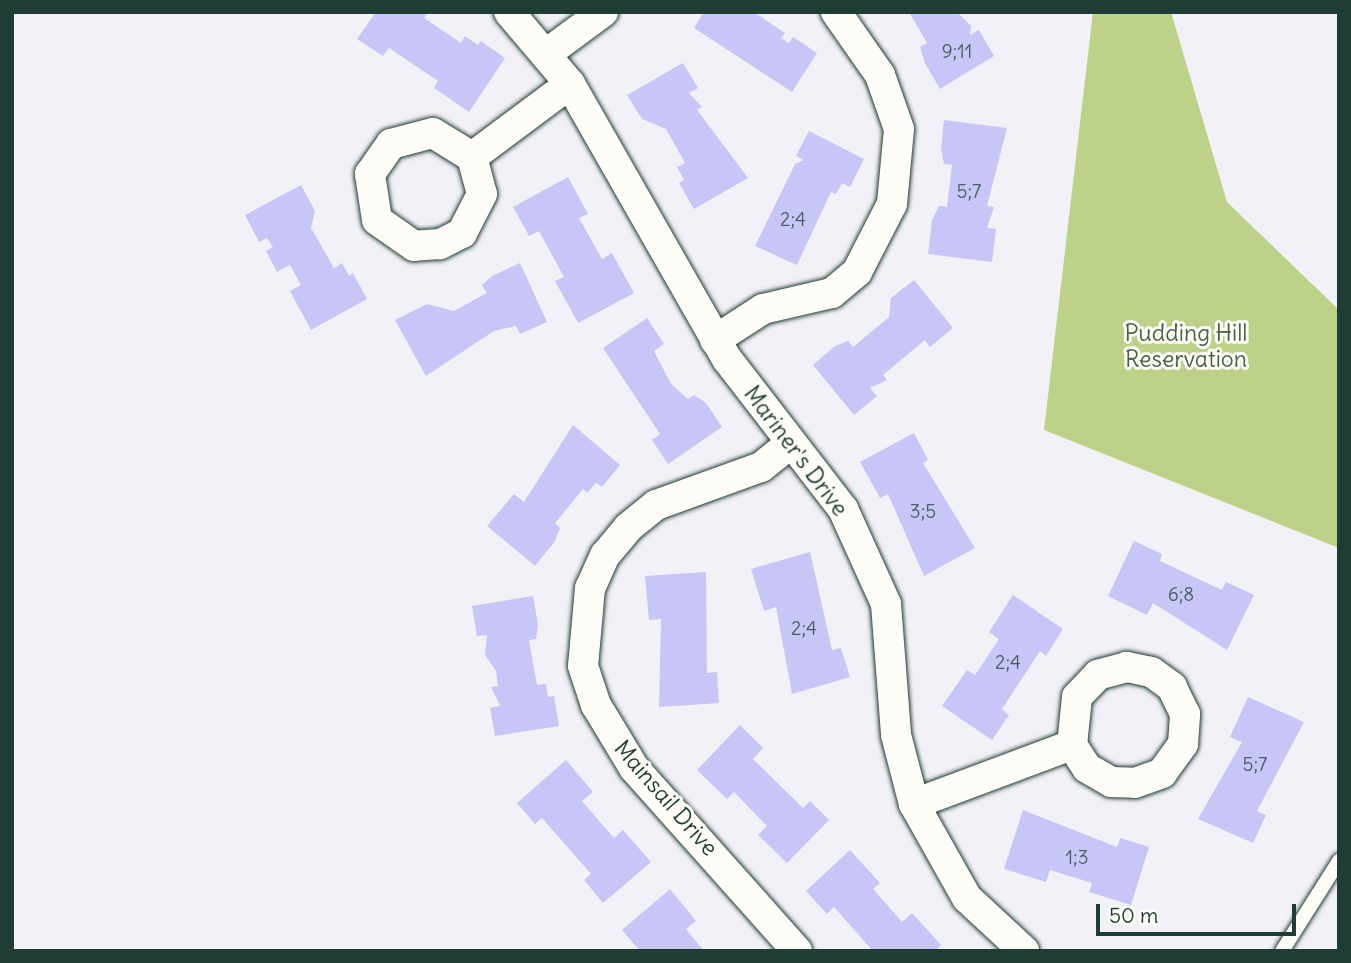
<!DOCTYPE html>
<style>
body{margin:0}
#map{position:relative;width:1351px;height:963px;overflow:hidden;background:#f2f1f7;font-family:Delius,sans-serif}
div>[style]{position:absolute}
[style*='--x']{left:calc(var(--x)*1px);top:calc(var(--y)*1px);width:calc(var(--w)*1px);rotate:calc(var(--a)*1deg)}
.green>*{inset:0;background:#bdd288}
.building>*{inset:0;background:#c8c5f7}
.roads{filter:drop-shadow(0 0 2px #1f3d34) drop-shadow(0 0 2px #1f3d34)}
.lane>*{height:14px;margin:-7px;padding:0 7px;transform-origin:7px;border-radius:7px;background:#fdfcf7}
.street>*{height:30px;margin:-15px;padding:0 15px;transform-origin:15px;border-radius:15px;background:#fdfcf7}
span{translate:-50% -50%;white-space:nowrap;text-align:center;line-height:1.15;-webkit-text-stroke:6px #fdfcf7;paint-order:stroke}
.number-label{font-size:19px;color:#495f65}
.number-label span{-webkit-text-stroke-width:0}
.park-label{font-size:23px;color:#466249}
.street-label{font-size:23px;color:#1f3d34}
.frame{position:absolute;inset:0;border:14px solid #1f3d34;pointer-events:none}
.scale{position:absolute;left:1096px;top:904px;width:200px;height:32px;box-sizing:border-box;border:4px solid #1f3d34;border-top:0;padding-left:9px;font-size:21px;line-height:24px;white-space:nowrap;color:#1f3d34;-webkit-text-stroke:5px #fdfcf7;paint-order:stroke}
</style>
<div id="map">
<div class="green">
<i style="clip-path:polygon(1093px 12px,1171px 12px,1227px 202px,1339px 310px,1339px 548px,1044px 430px)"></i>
</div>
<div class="building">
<i style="clip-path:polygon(376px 12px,428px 12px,424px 18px,461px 43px,465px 36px,478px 45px,481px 41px,505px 58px,469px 112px,434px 88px,438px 81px,389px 48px,383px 56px,357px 39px)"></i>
<i style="clip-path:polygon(704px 12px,754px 12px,785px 33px,781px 38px,789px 43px,793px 37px,817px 53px,792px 92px,694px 28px)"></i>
<i style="clip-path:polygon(909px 12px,957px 12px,971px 26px,970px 35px,979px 30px,994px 56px,940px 89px,925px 63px,920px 47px,927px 43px)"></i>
<i style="clip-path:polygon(683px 63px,698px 88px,689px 93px,702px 107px,697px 110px,748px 178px,694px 209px,679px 183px,684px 180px,677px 167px,685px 163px,666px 129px,642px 119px,627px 95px)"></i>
<i style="clip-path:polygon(944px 120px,1007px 128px,987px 206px,994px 207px,987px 228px,996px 229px,992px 262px,928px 254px,932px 220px,939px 206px,947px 207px,952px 165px,944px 164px,941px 149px)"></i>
<i style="clip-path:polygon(809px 131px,864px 159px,850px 187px,842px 183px,836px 194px,831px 192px,797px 265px,755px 246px,795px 164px,804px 160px,796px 156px)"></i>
<i style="clip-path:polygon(568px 177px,588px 214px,579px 218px,602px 259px,612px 253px,634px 293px,578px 323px,555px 281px,564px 277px,539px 231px,529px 236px,513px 207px)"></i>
<i style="clip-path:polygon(301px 185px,315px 211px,311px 228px,334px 268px,342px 263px,349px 276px,353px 273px,367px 299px,311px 330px,290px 291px,301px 285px,290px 265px,277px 272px,266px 251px,273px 247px,267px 238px,259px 242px,245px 215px)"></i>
<i style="clip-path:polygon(520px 263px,547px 322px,520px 334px,516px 326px,494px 331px,426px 376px,395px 320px,427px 304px,454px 311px,487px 293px,482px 285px,492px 276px)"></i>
<i style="clip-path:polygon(914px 280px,953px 328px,930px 347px,925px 340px,883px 375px,887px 380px,870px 388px,877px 396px,854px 415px,813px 365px,835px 346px,848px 341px,853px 347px,889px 317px,891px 298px)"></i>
<i style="clip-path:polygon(647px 318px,664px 344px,654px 351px,671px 384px,688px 399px,694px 395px,706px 403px,722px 427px,668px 464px,652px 440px,660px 434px,603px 348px)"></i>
<i style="clip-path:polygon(573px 425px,620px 465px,602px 487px,596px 483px,587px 493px,583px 489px,555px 523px,560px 528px,555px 541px,535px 566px,487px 526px,514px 494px,524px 502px)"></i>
<i style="clip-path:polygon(914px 433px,928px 460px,923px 463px,975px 548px,924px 576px,888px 494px,880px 498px,860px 462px)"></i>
<i style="clip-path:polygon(1134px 541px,1162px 554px,1160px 561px,1222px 590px,1226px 582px,1254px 595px,1227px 650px,1153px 603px,1147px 615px,1108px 596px)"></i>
<i style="clip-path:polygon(810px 552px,832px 650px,841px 648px,850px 677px,792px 694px,776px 607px,764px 611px,751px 569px)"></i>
<i style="clip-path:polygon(706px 572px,707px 673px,717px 672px,719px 703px,659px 707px,661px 619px,649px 620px,645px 576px)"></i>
<i style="clip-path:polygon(1013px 595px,1063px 629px,1046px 656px,1040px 651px,1002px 709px,1009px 715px,992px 740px,942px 706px,967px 670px,975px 675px,999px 639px,989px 632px)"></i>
<i style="clip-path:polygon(533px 596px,538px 625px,536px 639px,529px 640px,537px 685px,546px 684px,548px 697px,554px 696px,559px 726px,495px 736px,490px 708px,500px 706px,491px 687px,498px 686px,496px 671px,485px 655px,487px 635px,477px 636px,472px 606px)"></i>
<i style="clip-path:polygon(1248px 697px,1304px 722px,1257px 811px,1266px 815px,1253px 843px,1198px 819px,1242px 742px,1230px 737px)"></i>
<i style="clip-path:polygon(740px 725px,763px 748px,753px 759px,803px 808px,810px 801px,829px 820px,787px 863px,758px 835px,767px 826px,734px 792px,727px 799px,697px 770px)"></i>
<i style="clip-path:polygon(566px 760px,593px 792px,582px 801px,614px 838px,623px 830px,651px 862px,603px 903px,584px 880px,591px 874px,542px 818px,535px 824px,517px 803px)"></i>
<i style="clip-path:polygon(1023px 810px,1117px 847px,1120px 838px,1149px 847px,1131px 905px,1089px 892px,1092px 883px,1050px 870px,1046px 882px,1004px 869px)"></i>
<i style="clip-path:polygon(850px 850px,880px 883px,873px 889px,902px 922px,912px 913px,941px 945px,935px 951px,873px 951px,834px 907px,827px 914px,806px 891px)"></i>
<i style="clip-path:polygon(670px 889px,696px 921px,686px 929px,704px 951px,640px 951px,622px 930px)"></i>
</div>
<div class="roads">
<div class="lane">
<i style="--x:1282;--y:951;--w:107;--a:-57.7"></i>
</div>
<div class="street">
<i style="--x:509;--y:12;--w:94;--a:49.7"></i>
<i style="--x:570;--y:84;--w:317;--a:60.3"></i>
<i style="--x:727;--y:359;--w:190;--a:52.3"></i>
<i style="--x:843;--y:509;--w:104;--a:65.6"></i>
<i style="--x:886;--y:604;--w:131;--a:85.6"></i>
<i style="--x:896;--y:735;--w:71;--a:75.4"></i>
<i style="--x:914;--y:804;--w:108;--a:60.6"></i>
<i style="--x:967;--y:898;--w:78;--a:42.9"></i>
<i style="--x:546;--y:54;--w:71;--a:-36.4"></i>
<i style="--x:472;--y:157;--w:38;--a:75"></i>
<i style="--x:482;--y:194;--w:44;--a:117.1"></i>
<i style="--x:462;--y:233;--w:25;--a:153"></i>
<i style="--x:440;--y:244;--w:26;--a:176"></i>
<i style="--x:414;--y:246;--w:45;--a:-144.9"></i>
<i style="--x:377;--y:220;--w:47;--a:-98.7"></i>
<i style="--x:370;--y:174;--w:37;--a:-55"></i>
<i style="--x:391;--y:144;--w:43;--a:-14.7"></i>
<i style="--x:433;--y:133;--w:46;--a:31.6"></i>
<i style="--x:472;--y:157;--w:122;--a:-36.7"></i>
<i style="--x:715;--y:340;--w:57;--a:-32.9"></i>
<i style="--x:763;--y:309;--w:71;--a:-13.1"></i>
<i style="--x:832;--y:293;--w:33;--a:-40"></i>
<i style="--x:857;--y:272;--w:76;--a:-62.8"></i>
<i style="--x:892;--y:204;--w:75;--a:-84.7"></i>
<i style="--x:899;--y:129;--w:57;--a:-109.4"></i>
<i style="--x:880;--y:75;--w:77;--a:-124.9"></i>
<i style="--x:791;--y:443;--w:38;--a:141"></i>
<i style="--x:761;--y:467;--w:112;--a:160.1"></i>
<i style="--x:656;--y:505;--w:36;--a:141"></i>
<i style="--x:628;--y:528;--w:35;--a:130"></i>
<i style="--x:605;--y:555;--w:36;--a:114"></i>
<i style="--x:590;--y:588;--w:78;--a:95.1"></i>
<i style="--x:583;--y:666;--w:41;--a:71.6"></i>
<i style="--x:596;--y:705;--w:74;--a:58.9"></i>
<i style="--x:634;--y:768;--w:245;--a:48.3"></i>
<i style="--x:914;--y:804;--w:169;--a:-20.5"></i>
<i style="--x:1072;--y:745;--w:27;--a:57"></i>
<i style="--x:1087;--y:768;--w:28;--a:30"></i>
<i style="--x:1111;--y:782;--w:24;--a:2"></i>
<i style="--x:1135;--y:783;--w:29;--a:-20"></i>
<i style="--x:1162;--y:773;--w:36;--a:-54"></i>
<i style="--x:1183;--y:744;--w:30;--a:-86"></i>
<i style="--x:1185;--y:714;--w:30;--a:-116"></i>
<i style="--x:1172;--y:687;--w:26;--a:-144"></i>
<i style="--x:1151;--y:672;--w:25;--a:-168"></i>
<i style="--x:1127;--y:667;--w:30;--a:165"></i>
<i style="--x:1098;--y:675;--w:30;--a:134"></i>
<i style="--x:1077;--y:697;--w:48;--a:95.9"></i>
</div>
</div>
<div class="number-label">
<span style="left:957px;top:52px">9;11</span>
<span style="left:969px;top:192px">5;7</span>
<span style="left:793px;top:220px">2;4</span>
<span style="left:923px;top:512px">3;5</span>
<span style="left:1181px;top:595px">6;8</span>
<span style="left:804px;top:629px">2;4</span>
<span style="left:1008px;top:663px">2;4</span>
<span style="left:1255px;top:765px">5;7</span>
<span style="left:1077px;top:858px">1;3</span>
</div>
<div class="park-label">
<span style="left:1186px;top:346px">Pudding Hill<br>Reservation</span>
</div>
<div class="street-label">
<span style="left:796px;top:451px;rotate:53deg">Mariner's Drive</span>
<span style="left:666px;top:798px;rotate:49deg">Mainsail Drive</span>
</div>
<div class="frame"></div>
<div class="scale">50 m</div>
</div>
